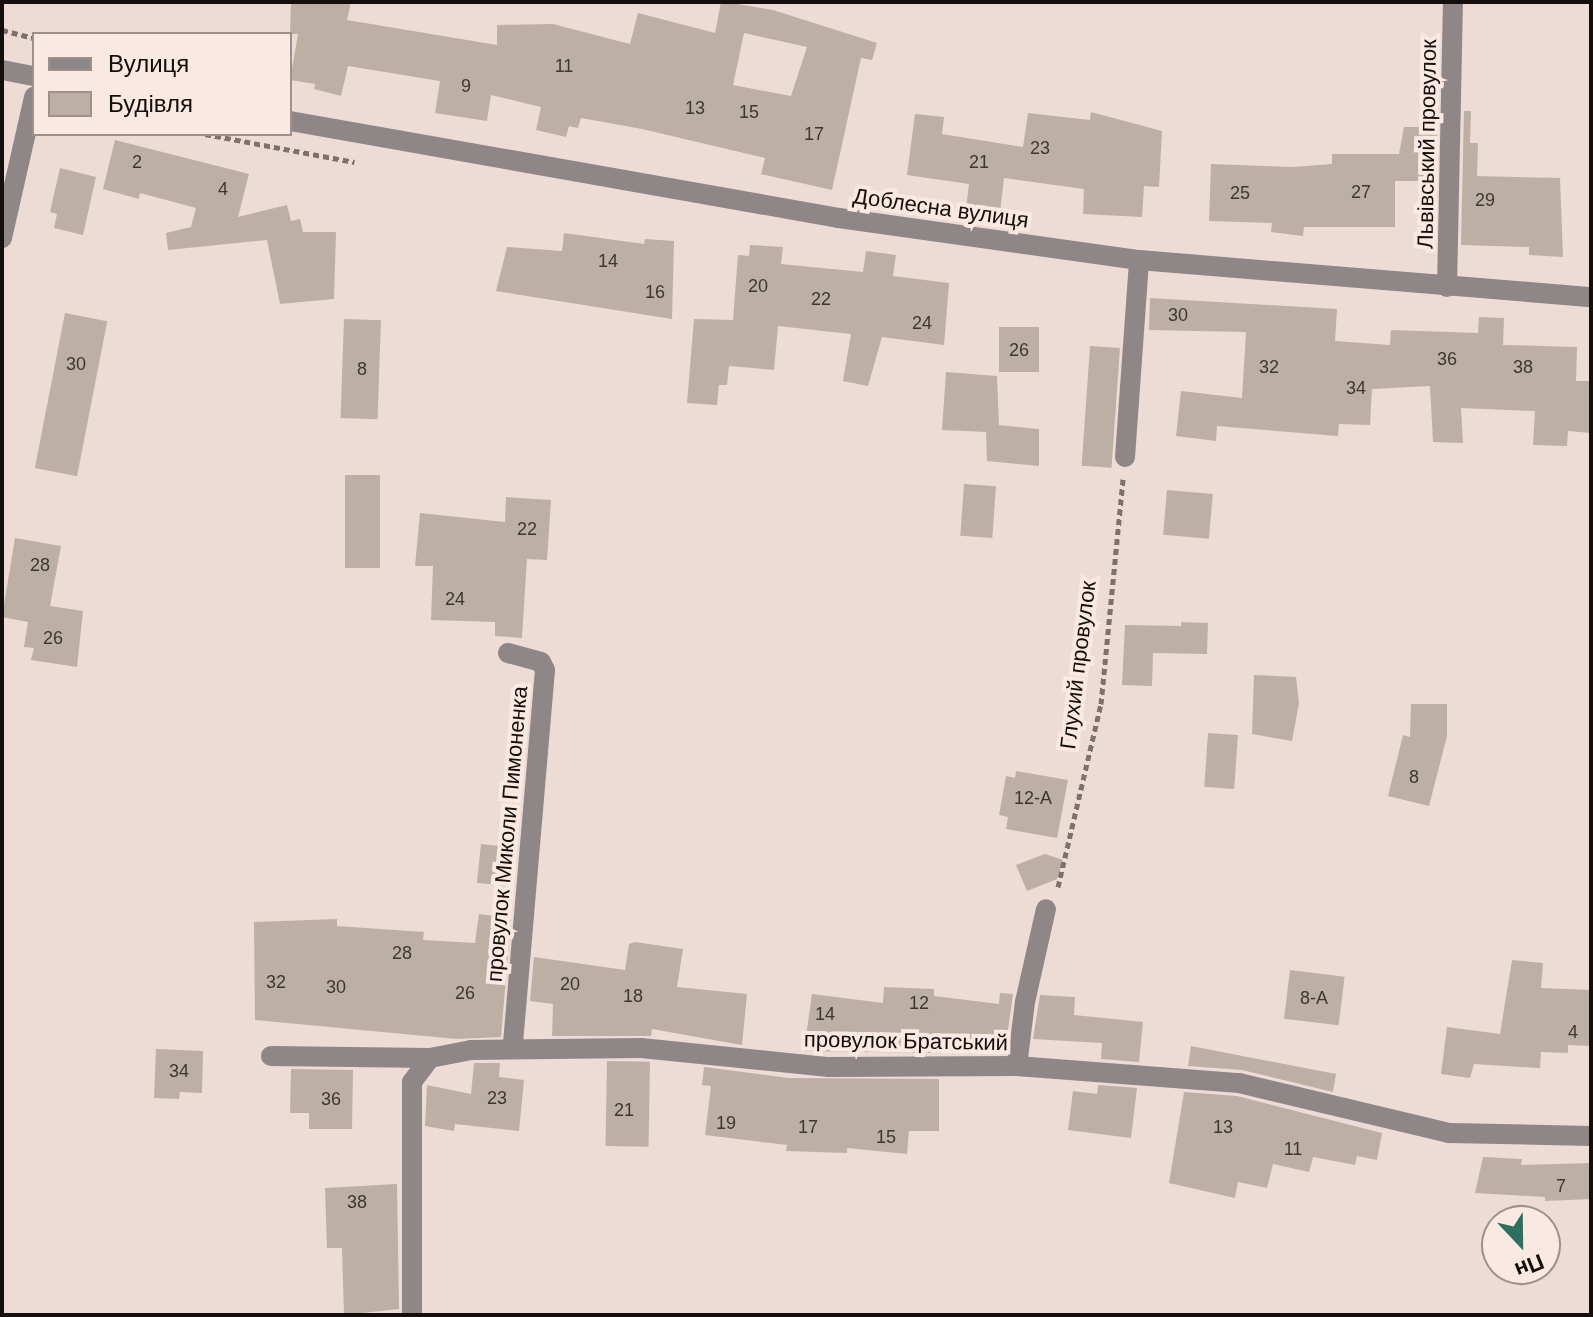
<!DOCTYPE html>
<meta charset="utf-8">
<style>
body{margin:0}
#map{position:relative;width:1593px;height:1317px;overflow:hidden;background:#eddbd5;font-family:Arial,sans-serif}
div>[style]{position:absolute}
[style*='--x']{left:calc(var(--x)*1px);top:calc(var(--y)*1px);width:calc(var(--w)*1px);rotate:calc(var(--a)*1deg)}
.building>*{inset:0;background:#bcb0a4;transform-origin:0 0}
.path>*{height:5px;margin-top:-2.5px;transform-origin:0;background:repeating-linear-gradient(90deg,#7d716d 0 6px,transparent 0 10px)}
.minor>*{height:20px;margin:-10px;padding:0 10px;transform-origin:10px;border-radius:10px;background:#8e8687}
span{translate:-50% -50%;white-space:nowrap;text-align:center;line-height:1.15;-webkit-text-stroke:8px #fae8e2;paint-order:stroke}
.number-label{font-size:18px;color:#3e3632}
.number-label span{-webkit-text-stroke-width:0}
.street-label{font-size:22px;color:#140e0c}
.frame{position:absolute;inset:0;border:4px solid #140e0c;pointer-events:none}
.legend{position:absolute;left:32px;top:32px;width:260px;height:104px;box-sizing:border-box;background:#fae8e2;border:2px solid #9e918c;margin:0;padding:10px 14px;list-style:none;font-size:24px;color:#140e0c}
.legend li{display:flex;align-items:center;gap:16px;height:40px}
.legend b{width:40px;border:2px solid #9e918c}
.north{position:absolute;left:1481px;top:1205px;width:80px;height:80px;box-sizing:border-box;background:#fae8e2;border:2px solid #9e918c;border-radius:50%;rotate:158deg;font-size:22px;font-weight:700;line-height:32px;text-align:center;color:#140e0c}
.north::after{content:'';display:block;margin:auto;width:28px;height:36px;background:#2f6f5f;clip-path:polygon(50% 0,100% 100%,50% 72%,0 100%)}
</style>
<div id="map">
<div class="building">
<i style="clip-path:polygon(evenodd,291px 2px,351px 2px,347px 20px,497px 45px,497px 25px,553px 24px,630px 44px,638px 13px,715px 33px,721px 2px,726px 2px,773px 10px,877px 43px,872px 60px,861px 58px,832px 190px,761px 174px,765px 158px,642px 129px,581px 118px,578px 128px,569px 126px,566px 137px,536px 130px,541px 107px,491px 95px,487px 121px,435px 113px,440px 81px,348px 66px,341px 96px,314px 89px,315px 84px,290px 80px,298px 34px,290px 34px,291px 2px,744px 33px,807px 47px,791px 96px,733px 85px,744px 33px)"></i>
<i style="clip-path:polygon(1425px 110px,1438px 110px,1436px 181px,1395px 181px,1395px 227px,1304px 227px,1303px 236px,1271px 232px,1272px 223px,1209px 221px,1211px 164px,1293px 167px,1332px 164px,1332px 154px,1399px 154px,1404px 127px,1425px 127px)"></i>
<i style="clip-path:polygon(1464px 111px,1471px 111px,1470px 143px,1478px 143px,1477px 176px,1560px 178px,1563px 257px,1529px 255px,1529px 247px,1461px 245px)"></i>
<i style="clip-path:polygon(1091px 112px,1162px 131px,1159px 187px,1144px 186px,1142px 217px,1083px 214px,1084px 189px,1004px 178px,1000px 213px,966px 209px,969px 184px,907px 175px,915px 114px,944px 117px,942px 134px,1023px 147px,1028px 113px,1090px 120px)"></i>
<i style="clip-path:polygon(115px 140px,249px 174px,238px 217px,287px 205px,291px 221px,300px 219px,303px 232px,336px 232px,334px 299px,280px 304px,267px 240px,168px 250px,166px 233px,191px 227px,196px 208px,140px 193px,139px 199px,103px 189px)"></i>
<i style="clip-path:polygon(60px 168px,96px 177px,83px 235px,54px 228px,57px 214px,50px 212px)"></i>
<i style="clip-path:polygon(564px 233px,644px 244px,645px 239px,674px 241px,672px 319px,496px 291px,507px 247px,562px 251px)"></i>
<i style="clip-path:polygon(750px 245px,783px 247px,781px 264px,863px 272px,866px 251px,896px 255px,893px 276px,949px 283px,944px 345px,882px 337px,868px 386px,843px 381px,851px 334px,778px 326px,774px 370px,729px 366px,727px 385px,719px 385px,717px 405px,687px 403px,694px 319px,733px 320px,738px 255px,749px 256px)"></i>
<i style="clip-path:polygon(1150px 298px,1337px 309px,1335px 341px,1390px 345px,1391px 330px,1478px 333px,1479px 317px,1504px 318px,1503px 345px,1577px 347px,1576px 381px,1591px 381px,1591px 433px,1568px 431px,1567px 446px,1533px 445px,1535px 411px,1461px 408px,1463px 443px,1433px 442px,1430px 386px,1372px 389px,1370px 425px,1339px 424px,1338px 436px,1217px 426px,1216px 441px,1176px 436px,1181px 391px,1242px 398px,1246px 332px,1149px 330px)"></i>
<i style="left:65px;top:313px;width:43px;height:158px;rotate:11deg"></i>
<i style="left:344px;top:319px;width:37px;height:99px;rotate:2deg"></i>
<i style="left:999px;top:327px;width:40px;height:45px"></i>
<i style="left:1090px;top:346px;width:30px;height:120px;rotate:4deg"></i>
<i style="clip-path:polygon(946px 372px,997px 376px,999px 425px,1039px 429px,1039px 466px,987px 461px,986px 432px,942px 430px)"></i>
<i style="left:345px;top:475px;width:35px;height:93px"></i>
<i style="left:964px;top:484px;width:32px;height:52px;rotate:4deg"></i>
<i style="left:1167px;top:490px;width:46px;height:45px;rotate:5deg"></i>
<i style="clip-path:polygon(506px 497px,551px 500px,547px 560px,527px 559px,522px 638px,495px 636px,495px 622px,431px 620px,433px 566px,415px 566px,420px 513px,505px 522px)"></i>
<i style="clip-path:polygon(15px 538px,61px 546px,50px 606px,83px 611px,77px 667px,31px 660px,34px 648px,24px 647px,28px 622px,2px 617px)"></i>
<i style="clip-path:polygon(1181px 622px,1208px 623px,1207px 654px,1153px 653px,1152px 686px,1122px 685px,1125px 625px,1181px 626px)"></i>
<i style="clip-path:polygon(1254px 675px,1296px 677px,1299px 703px,1292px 741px,1252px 734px)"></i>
<i style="clip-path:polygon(1411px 704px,1447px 704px,1447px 736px,1429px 806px,1388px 796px,1403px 735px,1410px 737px)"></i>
<i style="left:1208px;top:733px;width:30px;height:54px;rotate:4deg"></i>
<i style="clip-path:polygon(1016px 771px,1068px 780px,1057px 838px,1006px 829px,1008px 817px,999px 815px,1006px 776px,1015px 778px)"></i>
<i style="left:481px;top:844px;width:29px;height:39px;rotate:6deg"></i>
<i style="clip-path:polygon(1045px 854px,1063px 860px,1057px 879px,1027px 891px,1016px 865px)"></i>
<i style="clip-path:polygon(479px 914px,511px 918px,501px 1037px,457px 1039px,255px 1020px,254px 922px,337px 919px,337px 926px,424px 932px,423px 940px,475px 943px)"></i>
<i style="clip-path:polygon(635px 942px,683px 949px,677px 987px,747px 994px,742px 1045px,652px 1029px,651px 1036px,552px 1036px,553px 1004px,530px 1001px,534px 957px,625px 970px,629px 944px)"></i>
<i style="clip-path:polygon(1512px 960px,1543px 963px,1541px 988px,1591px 990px,1591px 1046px,1568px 1045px,1568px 1053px,1541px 1052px,1540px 1068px,1474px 1064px,1470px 1078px,1441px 1074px,1447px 1027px,1500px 1034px)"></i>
<i style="left:1290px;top:970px;width:55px;height:49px;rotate:7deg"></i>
<i style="clip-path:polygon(884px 987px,934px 989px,934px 996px,999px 1004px,1000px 993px,1013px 994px,1005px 1051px,940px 1043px,940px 1053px,804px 1051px,812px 994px,883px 1003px)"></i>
<i style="clip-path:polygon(1040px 995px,1075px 997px,1074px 1015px,1143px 1022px,1139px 1062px,1101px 1059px,1102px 1043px,1033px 1039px)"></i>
<i style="clip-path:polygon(1191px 1046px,1336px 1074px,1333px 1092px,1242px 1070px,1188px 1066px)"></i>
<i style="clip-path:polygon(156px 1049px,203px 1051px,202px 1093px,180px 1092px,179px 1099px,154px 1098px)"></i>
<i style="left:607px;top:1061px;width:43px;height:85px;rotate:1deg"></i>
<i style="clip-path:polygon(474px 1063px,500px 1063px,499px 1077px,524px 1080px,519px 1131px,455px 1124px,454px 1131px,425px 1126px,427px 1085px,471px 1094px)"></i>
<i style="clip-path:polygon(704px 1067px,788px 1078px,939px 1079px,939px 1131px,909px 1131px,907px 1154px,847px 1148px,847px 1153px,786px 1151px,787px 1145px,705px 1135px,711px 1086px,702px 1085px)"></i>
<i style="clip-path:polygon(291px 1069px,353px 1070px,352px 1129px,309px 1129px,309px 1113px,290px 1113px)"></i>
<i style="clip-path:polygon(1098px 1085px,1137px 1088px,1131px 1138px,1068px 1130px,1073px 1091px,1097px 1094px)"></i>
<i style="clip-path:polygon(1184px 1092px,1237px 1096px,1382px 1133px,1377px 1160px,1357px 1156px,1355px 1165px,1313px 1157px,1309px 1172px,1273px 1164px,1267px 1188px,1238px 1182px,1235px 1198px,1169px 1183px)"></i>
<i style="clip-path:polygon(1483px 1157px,1522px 1159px,1521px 1165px,1591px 1163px,1591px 1199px,1545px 1201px,1545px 1197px,1475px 1193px)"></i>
<i style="clip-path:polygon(397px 1184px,399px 1309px,344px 1315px,342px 1248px,327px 1248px,325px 1188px)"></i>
</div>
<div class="path">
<i style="--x:2;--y:30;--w:33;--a:14"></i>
<i style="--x:205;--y:134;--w:152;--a:10.6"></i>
<i style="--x:1058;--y:887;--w:188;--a:-76.8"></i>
<i style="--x:1101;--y:704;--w:226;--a:-84.4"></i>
</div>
<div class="minor">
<i style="--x:2;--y:70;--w:33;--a:11"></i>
<i style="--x:290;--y:121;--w:558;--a:10.02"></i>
<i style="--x:839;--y:218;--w:303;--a:8"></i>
<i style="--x:1139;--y:260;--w:454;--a:4.7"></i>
<i style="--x:2;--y:238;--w:145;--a:-77.2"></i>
<i style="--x:1447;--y:287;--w:285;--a:-88.8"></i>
<i style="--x:1125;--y:457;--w:197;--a:-85.9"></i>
<i style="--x:508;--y:653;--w:34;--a:15"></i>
<i style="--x:541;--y:662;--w:9;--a:63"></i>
<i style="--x:545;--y:670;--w:377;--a:94.9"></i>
<i style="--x:271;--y:1056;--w:159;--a:0.7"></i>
<i style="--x:1017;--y:1066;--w:64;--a:-82.9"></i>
<i style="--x:1025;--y:1002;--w:95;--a:-77.3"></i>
<i style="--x:412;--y:1315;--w:233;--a:-90"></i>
<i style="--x:412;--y:1082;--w:30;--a:-53"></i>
<i style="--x:430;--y:1058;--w:42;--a:-11"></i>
<i style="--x:471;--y:1050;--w:170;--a:-0.7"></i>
<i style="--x:641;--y:1048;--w:189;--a:5.8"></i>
<i style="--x:829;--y:1067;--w:188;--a:-0.3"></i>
<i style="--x:1017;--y:1066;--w:223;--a:4.4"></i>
<i style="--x:1239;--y:1083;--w:216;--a:13.4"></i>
<i style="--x:1449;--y:1133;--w:142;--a:1.2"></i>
</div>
<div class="number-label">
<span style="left:564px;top:66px">11</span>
<span style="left:466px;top:86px">9</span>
<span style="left:695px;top:108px">13</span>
<span style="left:749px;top:112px">15</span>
<span style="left:814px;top:134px">17</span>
<span style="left:1040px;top:148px">23</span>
<span style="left:137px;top:162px">2</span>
<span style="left:979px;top:162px">21</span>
<span style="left:223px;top:189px">4</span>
<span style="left:1361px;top:192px">27</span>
<span style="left:1240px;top:193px">25</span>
<span style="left:1485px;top:200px">29</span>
<span style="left:608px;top:261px">14</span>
<span style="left:758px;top:286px">20</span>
<span style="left:655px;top:292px">16</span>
<span style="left:821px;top:299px">22</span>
<span style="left:1178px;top:315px">30</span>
<span style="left:922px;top:323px">24</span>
<span style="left:1019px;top:350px">26</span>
<span style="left:1447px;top:359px">36</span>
<span style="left:76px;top:364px">30</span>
<span style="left:1269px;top:367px">32</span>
<span style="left:1523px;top:367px">38</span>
<span style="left:362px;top:369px">8</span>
<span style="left:1356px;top:388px">34</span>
<span style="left:527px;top:529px">22</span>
<span style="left:40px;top:565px">28</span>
<span style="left:455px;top:599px">24</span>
<span style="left:53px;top:638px">26</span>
<span style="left:1414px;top:777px">8</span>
<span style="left:1033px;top:798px">12-А</span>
<span style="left:402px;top:953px">28</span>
<span style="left:276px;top:982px">32</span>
<span style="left:570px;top:984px">20</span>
<span style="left:336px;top:987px">30</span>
<span style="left:465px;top:993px">26</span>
<span style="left:633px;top:996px">18</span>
<span style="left:1314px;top:998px">8-А</span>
<span style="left:919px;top:1003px">12</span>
<span style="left:825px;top:1014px">14</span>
<span style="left:1573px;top:1032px">4</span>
<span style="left:179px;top:1071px">34</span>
<span style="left:497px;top:1098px">23</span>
<span style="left:331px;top:1099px">36</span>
<span style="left:624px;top:1110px">21</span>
<span style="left:726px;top:1123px">19</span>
<span style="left:808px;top:1127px">17</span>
<span style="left:1223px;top:1127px">13</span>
<span style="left:886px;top:1137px">15</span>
<span style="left:1293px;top:1149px">11</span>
<span style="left:1561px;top:1186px">7</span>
<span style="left:357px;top:1202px">38</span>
</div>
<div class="street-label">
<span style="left:1427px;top:144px;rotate:-89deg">Львівський провулок</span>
<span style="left:941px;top:208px;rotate:8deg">Доблесна вулиця</span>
<span style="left:1078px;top:665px;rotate:-83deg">Глухий провулок</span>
<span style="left:507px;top:834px;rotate:-85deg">провулок Миколи Пимоненка</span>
<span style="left:906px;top:1041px;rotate:1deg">провулок Братський</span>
</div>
<div class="frame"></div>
<ul class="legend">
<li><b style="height:10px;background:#8e8687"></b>Вулиця</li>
<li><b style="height:22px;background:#bcb0a4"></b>Будівля</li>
</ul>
<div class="north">Пн</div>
</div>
